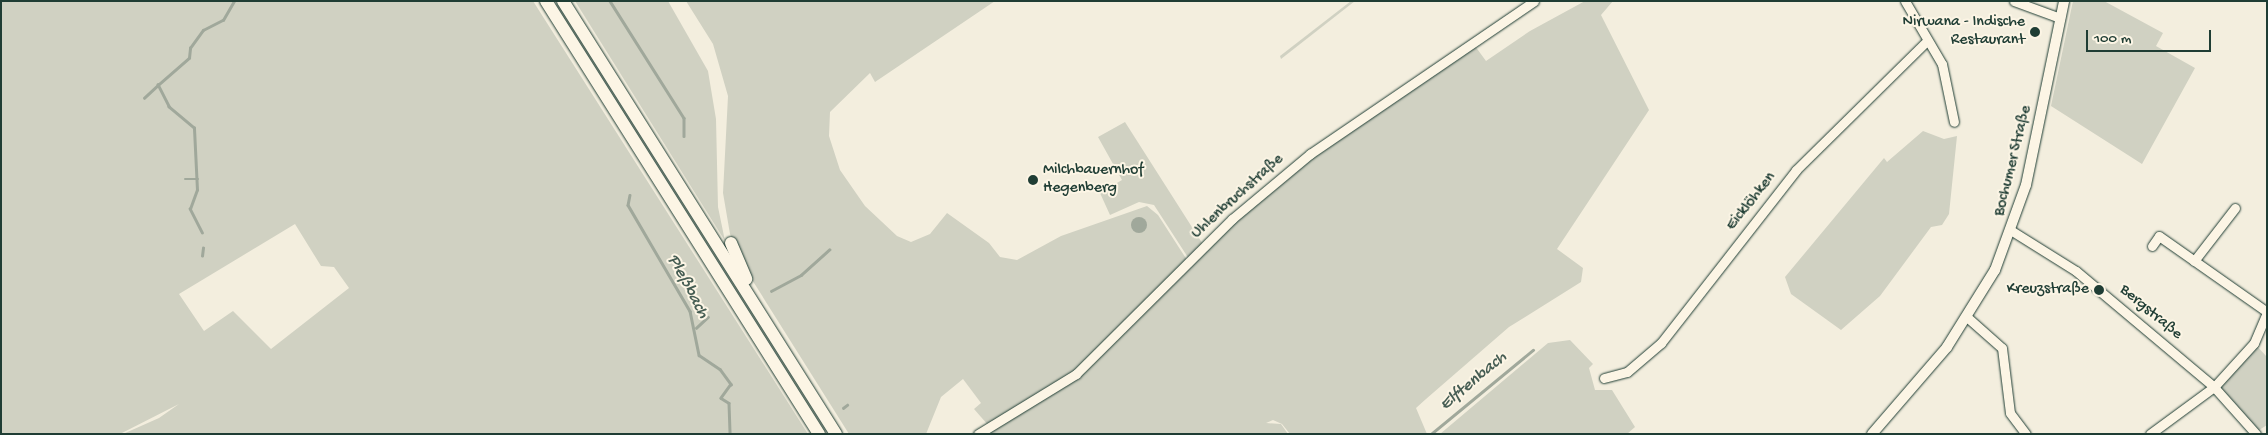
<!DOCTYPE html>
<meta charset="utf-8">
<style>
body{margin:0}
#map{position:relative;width:2268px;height:435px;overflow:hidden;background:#f3eede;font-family:"Gochi Hand",sans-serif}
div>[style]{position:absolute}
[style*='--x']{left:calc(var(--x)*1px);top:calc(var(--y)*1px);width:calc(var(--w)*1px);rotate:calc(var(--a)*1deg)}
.green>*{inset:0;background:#d0d1c2}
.water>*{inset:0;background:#a0a89b}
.round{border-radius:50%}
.stream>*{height:2.5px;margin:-1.25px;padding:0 1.25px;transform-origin:1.25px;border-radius:1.25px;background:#a0a89b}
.roads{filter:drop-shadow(0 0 1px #1f3d34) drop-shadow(0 0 1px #1f3d34)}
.minor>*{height:9px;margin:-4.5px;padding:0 4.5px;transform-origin:4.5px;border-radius:4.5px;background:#fcf5e5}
.major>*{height:10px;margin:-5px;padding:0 5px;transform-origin:5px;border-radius:5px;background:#fcf5e5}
.highway>*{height:12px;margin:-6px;padding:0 6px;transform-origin:6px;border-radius:6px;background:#fcf5e5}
.dots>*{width:14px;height:14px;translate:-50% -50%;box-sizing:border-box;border:2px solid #fcf5e5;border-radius:50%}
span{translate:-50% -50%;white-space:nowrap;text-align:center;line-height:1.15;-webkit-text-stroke:4px #fcf5e5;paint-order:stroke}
.poi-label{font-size:16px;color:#1f3d34}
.right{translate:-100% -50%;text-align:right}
.left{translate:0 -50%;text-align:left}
.street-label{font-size:16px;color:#1f3d34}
.water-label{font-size:18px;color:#465d53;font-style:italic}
.frame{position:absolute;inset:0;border:2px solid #1f3d34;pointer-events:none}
.scale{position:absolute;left:2086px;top:30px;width:125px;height:22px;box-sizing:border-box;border:2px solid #1f3d34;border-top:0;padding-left:6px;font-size:15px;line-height:18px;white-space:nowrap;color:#1f3d34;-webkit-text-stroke:4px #fcf5e5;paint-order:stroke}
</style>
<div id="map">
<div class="green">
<i style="clip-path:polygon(evenodd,1px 1px,533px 1px,808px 434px,123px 434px,159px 418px,179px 404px,120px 434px,1px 434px,1px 1px,295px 224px,321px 266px,334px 267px,349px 288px,271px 349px,233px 311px,204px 331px,179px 294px,295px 224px)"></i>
<i style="clip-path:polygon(575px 1px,668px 1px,708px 71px,716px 119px,718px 207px,725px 241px)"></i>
<i style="clip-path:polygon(686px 1px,995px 1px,875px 82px,870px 73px,830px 112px,829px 136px,840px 170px,865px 206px,897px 236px,911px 242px,930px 234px,947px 213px,989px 243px,1000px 257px,1017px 260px,1061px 236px,1147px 206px,1158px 215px,1187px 260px,1082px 366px,988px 425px,974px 409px,981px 403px,963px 379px,941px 397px,926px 434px,849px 434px,744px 267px,730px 234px,723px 193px,728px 96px,713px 44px)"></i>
<i style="clip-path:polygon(1351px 1px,1355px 1px,1281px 59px,1280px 56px)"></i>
<i style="clip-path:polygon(1585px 1px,1613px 1px,1601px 15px,1649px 110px,1557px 249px,1583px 268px,1581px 282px,1509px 327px,1426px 399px,1416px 408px,1427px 434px,1290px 434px,1282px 424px,1273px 420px,1266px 423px,1281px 424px,1288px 434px,984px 434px,1062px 387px,1220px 233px,1312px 156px,1475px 46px,1486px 61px,1530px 31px)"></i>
<i style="clip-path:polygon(2073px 1px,2104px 1px,2163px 33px,2156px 46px,2195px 68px,2142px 164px,2051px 106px)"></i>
<i style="clip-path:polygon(1125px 122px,1204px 246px,1189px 259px,1154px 205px,1139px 202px,1110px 215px,1100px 193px,1122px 180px,1098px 137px)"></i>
<i style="clip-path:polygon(1923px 131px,1944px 139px,1957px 136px,1949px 214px,1942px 225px,1931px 227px,1880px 296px,1841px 330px,1791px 294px,1785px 277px,1884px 158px,1887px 162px)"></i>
<i style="clip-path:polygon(1570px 340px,1593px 364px,1589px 368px,1595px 390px,1612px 390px,1635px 427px,1627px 434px,1440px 434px,1548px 343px)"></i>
<i style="clip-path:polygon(2255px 344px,2267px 357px,2267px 425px,2256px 432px,2215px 387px)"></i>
</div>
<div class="water">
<i class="round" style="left:1131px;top:217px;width:16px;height:16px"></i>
</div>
<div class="stream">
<i style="--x:610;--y:1;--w:138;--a:57.7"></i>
<i style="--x:684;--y:118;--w:18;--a:90"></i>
<i style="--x:144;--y:98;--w:19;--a:-43"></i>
<i style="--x:185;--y:179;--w:13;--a:0"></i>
<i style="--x:630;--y:195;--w:10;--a:101"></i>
<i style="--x:628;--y:205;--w:123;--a:59.7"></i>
<i style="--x:690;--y:311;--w:45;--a:78.4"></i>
<i style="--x:699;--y:355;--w:25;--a:34"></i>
<i style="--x:720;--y:369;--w:19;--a:54"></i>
<i style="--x:731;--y:384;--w:17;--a:126"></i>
<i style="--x:721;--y:398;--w:9;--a:32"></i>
<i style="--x:729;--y:403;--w:31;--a:88"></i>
<i style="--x:202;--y:233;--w:27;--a:-117"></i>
<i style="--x:190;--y:209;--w:20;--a:-70"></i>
<i style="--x:197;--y:190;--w:62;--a:-92.8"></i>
<i style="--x:194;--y:128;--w:33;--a:-140"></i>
<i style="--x:169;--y:107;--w:25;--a:-117"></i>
<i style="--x:158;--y:85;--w:41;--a:-41.1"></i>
<i style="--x:189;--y:58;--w:10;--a:-84"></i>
<i style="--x:190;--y:48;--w:22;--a:-54"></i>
<i style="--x:203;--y:30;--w:22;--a:-27"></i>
<i style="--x:223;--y:20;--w:22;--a:-60"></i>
<i style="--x:202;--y:256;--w:8;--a:-83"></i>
<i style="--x:771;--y:291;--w:34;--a:-28"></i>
<i style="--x:801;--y:275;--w:38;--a:-42"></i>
<i style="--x:696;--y:328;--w:16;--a:-43"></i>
<i style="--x:843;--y:408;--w:5;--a:-37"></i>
<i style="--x:1431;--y:434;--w:132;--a:-39.5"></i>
</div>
<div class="roads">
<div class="minor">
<i style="--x:1905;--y:1;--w:73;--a:59.6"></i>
<i style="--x:1942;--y:64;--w:59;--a:78.3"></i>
<i style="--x:2014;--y:1;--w:49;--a:20.3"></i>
<i style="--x:2012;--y:231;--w:75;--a:32"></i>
<i style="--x:2076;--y:271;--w:180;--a:40"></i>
<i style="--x:2214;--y:387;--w:63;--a:48.2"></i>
<i style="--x:2152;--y:246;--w:12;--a:-55"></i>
<i style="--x:2159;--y:236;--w:132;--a:35.1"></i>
<i style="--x:2194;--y:261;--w:67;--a:-52.3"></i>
<i style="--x:1968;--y:318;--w:45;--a:41.4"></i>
<i style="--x:2002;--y:348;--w:65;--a:83"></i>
<i style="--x:2010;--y:413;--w:26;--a:53"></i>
<i style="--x:1604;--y:378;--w:24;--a:-15"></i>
<i style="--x:1627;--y:372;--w:45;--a:-40.5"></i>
<i style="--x:1661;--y:343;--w:219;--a:-52"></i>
<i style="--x:1796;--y:170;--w:184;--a:-44.6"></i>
<i style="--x:978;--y:434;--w:115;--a:-31.5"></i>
<i style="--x:1076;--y:374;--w:220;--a:-44.8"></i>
<i style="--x:1232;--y:219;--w:102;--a:-39.8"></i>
<i style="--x:1310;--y:154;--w:271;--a:-34.3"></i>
<i style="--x:2150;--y:434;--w:79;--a:-36.3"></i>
<i style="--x:2214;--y:387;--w:59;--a:-47.7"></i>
<i style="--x:2254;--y:343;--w:34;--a:-67"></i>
</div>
<div class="major">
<i style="--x:1872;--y:434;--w:115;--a:-49.2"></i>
<i style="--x:1947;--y:347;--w:91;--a:-58.1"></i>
<i style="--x:1995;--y:270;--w:90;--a:-70"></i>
<i style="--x:2026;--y:185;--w:188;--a:-78.3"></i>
</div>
<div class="highway">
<i style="--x:546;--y:1;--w:512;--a:57.77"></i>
<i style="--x:563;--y:1;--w:512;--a:57.77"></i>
<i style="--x:731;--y:243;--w:39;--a:67"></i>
</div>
</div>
<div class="dots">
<i style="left:2035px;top:32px;background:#1f3d34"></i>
<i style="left:1033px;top:180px;background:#1f3d34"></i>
<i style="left:2099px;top:290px;background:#1f3d34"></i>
</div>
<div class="poi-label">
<span class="right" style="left:2025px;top:32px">Nirwana - Indische<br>Restaurant</span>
<span class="left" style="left:1043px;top:180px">Milchbauernhof<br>Hegenberg</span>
<span class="right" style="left:2089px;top:290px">Kreuzstraße</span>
</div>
<div class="street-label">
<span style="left:2014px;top:161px;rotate:-76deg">Bochumer Straße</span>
<span style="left:1238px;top:197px;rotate:-42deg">Uhlenbruchstraße</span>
<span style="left:1752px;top:202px;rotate:-52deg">Eicklöhken</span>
<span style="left:2150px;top:313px;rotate:40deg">Bergstraße</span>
</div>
<div class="water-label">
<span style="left:687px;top:287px;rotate:62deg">Pleßbach</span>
<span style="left:1474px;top:382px;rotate:-40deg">Elftenbach</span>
</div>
<div class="frame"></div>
<div class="scale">100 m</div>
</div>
